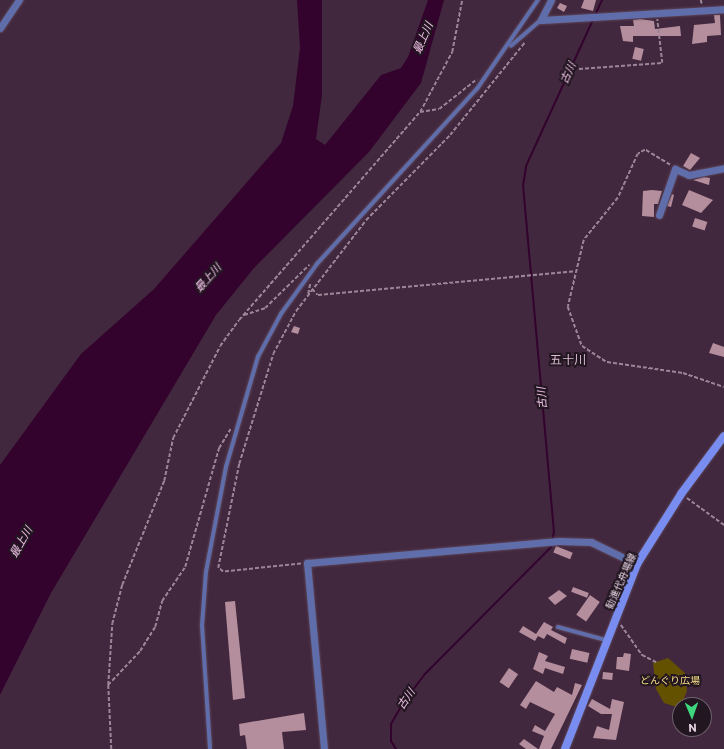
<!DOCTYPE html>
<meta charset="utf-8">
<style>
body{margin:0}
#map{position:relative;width:724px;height:749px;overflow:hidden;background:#42283e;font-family:Commissioner,"Noto Sans JP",sans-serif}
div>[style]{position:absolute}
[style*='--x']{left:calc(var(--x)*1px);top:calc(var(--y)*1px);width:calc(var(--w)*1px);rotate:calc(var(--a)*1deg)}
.green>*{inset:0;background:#645100}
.water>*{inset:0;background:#33032e}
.stream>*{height:2px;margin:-1px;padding:0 1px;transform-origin:1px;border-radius:1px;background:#33032e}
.building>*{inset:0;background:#b58e9d;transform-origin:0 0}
.path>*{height:1.5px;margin-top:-0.75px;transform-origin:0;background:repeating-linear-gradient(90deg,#9b8697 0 4px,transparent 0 6px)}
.roads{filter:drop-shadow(0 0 1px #5c4458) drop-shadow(0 0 1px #5c4458)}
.lane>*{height:3.5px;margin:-1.75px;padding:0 1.75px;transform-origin:1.75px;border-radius:1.75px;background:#5f6eab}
.street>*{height:7px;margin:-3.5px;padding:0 3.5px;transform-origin:3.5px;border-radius:3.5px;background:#5f6eab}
.secondary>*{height:8px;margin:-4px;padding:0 4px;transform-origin:4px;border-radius:4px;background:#788def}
span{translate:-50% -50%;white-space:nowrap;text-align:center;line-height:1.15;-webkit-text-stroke:4px #221620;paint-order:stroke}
.street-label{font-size:10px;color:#e5d4e1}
.park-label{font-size:10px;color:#fadf88}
.water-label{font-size:11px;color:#f3c3ea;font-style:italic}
.quarter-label{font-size:12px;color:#dcbbd5}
.north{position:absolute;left:672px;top:697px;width:40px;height:40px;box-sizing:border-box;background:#221620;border:1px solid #70626d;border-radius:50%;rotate:178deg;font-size:11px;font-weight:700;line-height:16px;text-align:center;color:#e5d4e1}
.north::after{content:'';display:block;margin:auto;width:14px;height:18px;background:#3ed77d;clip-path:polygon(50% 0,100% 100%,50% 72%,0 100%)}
</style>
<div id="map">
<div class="green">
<i style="clip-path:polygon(668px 658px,685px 673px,687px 691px,680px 708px,664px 703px,656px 689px,653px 663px)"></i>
</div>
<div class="water">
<i style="clip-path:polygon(297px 0,322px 0,322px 95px,316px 139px,325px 145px,381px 75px,401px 68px,408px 57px,428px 0,444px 0,421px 83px,369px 152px,254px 268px,216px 315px,51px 593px,0 695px,0 465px,81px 354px,154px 289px,281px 143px,293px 106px,300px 48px)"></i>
</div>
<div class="stream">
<i style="--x:396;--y:749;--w:9;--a:-122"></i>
<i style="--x:391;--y:741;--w:17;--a:-90"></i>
<i style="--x:391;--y:724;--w:24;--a:-60"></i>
<i style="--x:403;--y:703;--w:36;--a:-53"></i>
<i style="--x:425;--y:674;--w:179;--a:-45.2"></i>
<i style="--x:551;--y:547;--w:15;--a:-79"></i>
<i style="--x:554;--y:532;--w:347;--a:-95.1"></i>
<i style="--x:523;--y:186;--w:20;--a:-81"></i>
<i style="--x:526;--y:166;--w:183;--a:-65.4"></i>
</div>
<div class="building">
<i style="clip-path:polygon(584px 0,596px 0,593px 11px,581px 8px)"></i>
<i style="clip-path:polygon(560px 3px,567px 6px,564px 12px,557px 8px)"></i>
<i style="clip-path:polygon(714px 15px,720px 15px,721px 35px,707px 36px,707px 42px,692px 44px,694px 25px,715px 23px)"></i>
<i style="clip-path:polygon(640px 19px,654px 21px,655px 29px,680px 26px,681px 36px,633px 36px,633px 42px,623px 41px,620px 26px,634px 26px,633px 20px)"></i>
<i style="left:635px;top:47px;width:9px;height:12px;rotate:13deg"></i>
<i style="clip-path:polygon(691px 153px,700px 158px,690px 170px,683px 166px)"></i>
<i style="clip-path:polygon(704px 177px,710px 178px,709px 185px,693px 180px)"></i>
<i style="clip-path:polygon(652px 190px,662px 191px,658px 204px,654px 204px,654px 217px,642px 216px,643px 191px)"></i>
<i style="clip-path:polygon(689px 190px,713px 200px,701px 213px,682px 205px)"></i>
<i style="clip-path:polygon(672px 194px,674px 195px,671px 207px,667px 206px)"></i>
<i style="left:695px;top:218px;width:13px;height:9px;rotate:18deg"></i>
<i style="clip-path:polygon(294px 326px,300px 328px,298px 334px,291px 332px)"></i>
<i style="clip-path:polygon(713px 343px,724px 347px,724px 357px,709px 353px)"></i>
<i style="left:556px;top:546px;width:18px;height:7px;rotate:22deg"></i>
<i style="left:573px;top:587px;width:17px;height:5px;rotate:21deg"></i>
<i style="clip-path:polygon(559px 590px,567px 596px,555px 605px,548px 598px)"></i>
<i style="left:590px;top:595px;width:12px;height:24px;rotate:35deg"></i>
<i style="clip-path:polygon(235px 601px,245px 698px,233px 700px,225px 602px)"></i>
<i style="clip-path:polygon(544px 622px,553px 627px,551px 630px,567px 638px,565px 644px,547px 634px,544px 639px,538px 636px,535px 641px,519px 632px,523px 626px,536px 634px)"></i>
<i style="left:572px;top:649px;width:18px;height:10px;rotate:13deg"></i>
<i style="clip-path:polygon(539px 652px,548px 656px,545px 661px,565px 667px,563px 674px,545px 668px,543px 674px,533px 669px)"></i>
<i style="clip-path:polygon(624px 653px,631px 654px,629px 671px,616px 669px,617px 657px,623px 657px)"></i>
<i style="left:509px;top:668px;width:11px;height:17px;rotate:34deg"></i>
<i style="left:603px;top:672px;width:10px;height:7px;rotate:6deg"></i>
<i style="clip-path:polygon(536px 681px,554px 692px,557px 687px,572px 695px,575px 683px,582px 685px,551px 749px,539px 749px,544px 736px,532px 731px,535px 725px,545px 731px,555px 714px,530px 702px,526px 709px,520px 705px)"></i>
<i style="clip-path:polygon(592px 699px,610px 709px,612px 699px,624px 702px,616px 740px,593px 738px,597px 726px,609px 730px,612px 714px,601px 714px,588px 706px)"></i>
<i style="clip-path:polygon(304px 713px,306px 730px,282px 732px,284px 749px,247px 749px,245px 735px,240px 736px,239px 724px)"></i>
<i style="clip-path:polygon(524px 739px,538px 749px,526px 749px,519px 744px)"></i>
</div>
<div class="path">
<i style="--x:701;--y:0;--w:4;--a:76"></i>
<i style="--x:579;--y:69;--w:83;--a:-4.1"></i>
<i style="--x:662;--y:63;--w:44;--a:-96.5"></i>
<i style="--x:420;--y:112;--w:19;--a:-9"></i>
<i style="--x:439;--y:109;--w:48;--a:-38.3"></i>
<i style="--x:670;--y:165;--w:29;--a:-149"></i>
<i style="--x:645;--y:150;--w:8;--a:150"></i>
<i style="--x:638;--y:154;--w:48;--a:114.4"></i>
<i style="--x:618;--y:198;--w:54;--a:129"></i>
<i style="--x:584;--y:240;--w:69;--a:103.4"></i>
<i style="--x:568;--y:307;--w:41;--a:70.3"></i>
<i style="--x:582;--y:346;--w:30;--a:33"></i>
<i style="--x:607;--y:362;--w:77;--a:8.2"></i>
<i style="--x:683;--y:373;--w:43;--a:18.9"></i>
<i style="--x:312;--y:289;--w:8;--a:45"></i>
<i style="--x:318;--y:295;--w:258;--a:-5.3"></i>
<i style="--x:308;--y:294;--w:10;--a:-79"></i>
<i style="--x:244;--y:315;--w:22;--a:-18"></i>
<i style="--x:265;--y:308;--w:62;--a:-44.3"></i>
<i style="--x:687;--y:498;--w:46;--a:36.1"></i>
<i style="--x:301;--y:564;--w:78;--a:174.1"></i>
<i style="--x:223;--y:572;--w:6;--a:-141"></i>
<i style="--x:218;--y:568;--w:106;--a:-78.6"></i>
<i style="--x:239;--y:464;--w:115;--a:-72.8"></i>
<i style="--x:273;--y:354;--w:49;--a:-61.9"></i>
<i style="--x:296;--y:311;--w:115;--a:-52.4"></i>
<i style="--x:366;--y:220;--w:120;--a:-45.3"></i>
<i style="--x:450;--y:135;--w:119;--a:-51.1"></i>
<i style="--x:621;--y:625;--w:37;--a:55"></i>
<i style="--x:642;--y:655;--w:16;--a:27"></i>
<i style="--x:108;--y:685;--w:47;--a:-46.7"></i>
<i style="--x:140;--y:651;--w:28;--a:-58"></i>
<i style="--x:155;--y:627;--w:27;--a:-75"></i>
<i style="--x:162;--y:601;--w:41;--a:-55.9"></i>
<i style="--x:185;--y:567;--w:124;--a:-74.1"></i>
<i style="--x:219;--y:448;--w:23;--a:-59"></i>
<i style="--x:111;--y:749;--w:64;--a:-92.7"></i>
<i style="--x:108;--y:685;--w:61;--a:-86.2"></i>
<i style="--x:112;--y:624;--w:40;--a:-75.6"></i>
<i style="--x:122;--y:585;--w:112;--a:-68"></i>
<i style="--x:164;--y:481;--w:44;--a:-78.2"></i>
<i style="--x:173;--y:438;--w:103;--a:-62.9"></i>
<i style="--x:220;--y:346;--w:32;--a:-54"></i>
<i style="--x:239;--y:320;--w:276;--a:-49"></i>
<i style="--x:420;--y:112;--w:68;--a:-61.9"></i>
<i style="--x:452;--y:52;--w:53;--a:-79.1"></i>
</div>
<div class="roads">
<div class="lane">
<i style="--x:511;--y:46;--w:40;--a:-41"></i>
<i style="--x:558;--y:627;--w:50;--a:15.2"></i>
<i style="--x:210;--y:749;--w:123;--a:-93.7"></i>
<i style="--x:202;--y:626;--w:54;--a:-85.8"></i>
<i style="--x:206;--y:572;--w:107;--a:-79.2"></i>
<i style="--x:226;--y:467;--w:115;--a:-73.8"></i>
<i style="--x:258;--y:357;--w:49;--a:-61.9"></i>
<i style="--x:281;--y:314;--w:62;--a:-54.2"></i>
<i style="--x:317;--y:264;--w:237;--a:-47.6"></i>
<i style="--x:477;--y:89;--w:108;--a:-55.6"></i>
</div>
<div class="street">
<i style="--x:551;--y:0;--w:22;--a:117"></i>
<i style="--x:541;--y:20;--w:183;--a:-3.4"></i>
<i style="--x:0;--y:28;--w:34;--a:-56"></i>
<i style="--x:659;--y:215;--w:49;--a:-70.8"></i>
<i style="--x:675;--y:169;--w:15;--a:23"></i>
<i style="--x:689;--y:175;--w:36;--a:-11"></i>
<i style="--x:324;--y:749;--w:187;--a:-95.2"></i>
<i style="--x:307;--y:563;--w:253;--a:-5"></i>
<i style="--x:559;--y:541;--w:32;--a:2"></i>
<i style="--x:591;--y:542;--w:51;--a:25.6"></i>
</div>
<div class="secondary">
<i style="--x:565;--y:749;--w:199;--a:-68.7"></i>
<i style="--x:637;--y:564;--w:83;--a:-57.8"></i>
<i style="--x:681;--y:494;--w:72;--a:-53.4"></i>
</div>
</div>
<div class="street-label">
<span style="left:621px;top:581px;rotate:-66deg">勧進代舟場線</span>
</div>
<div class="park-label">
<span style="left:670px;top:681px">どんぐり広場</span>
</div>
<div class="water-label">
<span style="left:423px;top:38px;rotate:-66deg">最上川</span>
<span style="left:568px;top:73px;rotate:-65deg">古川</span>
<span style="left:208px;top:278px;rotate:-48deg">最上川</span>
<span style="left:542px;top:398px;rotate:-95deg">古川</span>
<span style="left:21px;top:542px;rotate:-60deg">最上川</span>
<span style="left:406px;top:699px;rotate:-55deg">古川</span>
</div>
<div class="quarter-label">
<span style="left:568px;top:360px">五十川</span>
</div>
<div class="north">N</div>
</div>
